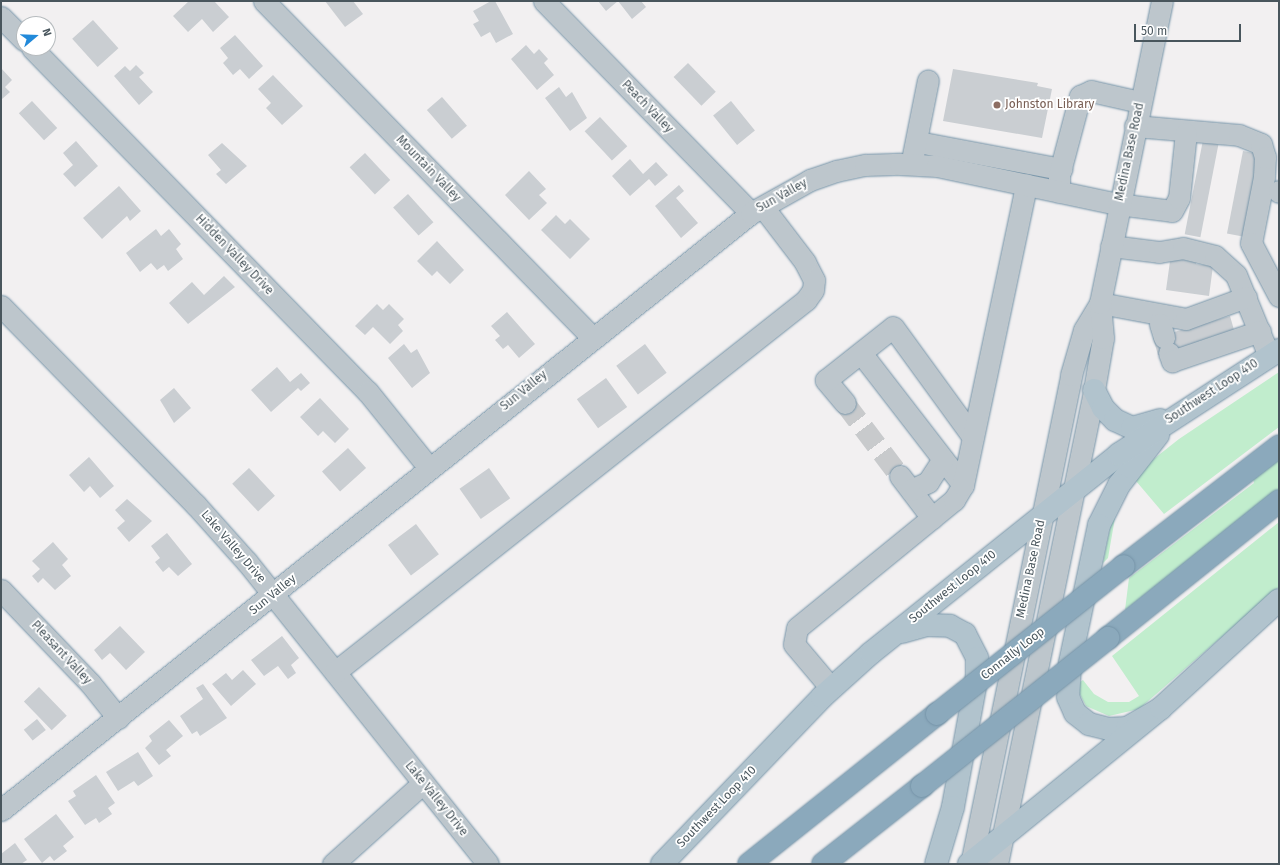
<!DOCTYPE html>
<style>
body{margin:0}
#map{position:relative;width:1280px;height:865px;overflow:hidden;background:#f2f0f1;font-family:"Fira Sans",sans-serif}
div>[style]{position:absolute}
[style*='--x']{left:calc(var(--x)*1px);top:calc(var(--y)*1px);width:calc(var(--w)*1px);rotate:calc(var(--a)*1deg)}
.green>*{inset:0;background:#c1edcd}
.building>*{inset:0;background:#caced2;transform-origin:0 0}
.minor-tunnel>*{height:21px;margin-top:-10.5px;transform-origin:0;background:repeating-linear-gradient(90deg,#c8cacc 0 21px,transparent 0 31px)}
.roads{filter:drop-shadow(0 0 1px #7694a8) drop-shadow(0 0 1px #7694a8)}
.minor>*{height:21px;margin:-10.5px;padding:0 10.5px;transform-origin:10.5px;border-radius:10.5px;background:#bdc6cc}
.major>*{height:22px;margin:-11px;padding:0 11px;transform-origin:11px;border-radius:11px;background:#b1c3cd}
.highway>*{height:22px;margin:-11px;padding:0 11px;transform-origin:11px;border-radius:11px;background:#8ba9bc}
.bridges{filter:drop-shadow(0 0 1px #7694a8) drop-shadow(0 0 1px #7694a8)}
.highway-bridge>*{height:22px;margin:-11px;padding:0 11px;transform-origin:11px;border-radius:11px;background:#8ba9bc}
.dots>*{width:11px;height:11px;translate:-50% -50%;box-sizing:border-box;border:2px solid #fff;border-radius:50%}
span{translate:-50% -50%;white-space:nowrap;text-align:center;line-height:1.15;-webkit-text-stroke:3.5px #fff;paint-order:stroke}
.education-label{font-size:12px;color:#785e54}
.left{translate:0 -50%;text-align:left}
.street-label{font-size:12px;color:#49565d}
.frame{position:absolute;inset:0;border:2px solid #49565d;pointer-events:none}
.north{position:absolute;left:16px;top:16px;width:40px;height:40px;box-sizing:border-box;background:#fff;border:1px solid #b6bbbe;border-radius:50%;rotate:71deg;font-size:11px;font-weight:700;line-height:16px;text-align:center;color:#49565d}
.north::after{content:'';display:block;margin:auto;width:14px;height:18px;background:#228ada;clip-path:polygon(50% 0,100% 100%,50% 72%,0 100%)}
.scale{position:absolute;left:1134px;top:24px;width:107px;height:18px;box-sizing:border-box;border:2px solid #49565d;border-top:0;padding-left:5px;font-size:12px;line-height:14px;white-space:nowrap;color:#49565d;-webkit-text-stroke:3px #fff;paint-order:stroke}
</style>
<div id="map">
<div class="green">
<i style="clip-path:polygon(1279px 372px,1279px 427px,1164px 514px,1136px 481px,1126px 491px,1116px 512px,1108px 558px,1103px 563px,1114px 509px,1136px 473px,1179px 439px)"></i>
<i style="clip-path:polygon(1279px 459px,1279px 489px,1125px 610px,1129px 578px,1254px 483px,1253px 479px)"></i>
<i style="clip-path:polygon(1279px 522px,1279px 587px,1139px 709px,1109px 716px,1086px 706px,1075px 685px,1083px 680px,1094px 694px,1108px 702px,1129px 702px,1139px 696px,1112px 656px)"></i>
</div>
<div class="building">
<i style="clip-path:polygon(189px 1px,214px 1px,229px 17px,213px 32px,202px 19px,188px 32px,173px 16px)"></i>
<i style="clip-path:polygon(325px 1px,353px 1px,363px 14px,345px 27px)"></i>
<i style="clip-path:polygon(491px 1px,495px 1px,513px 34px,496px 43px,490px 32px,481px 37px,473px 24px,479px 21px,473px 11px)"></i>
<i style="clip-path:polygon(598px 1px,641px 1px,646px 7px,632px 19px,618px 1px,606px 11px)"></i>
<i style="left:93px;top:20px;width:38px;height:28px;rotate:48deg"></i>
<i style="clip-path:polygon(235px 35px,263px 66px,249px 79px,240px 69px,233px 75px,223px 63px,228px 58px,220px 48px)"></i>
<i style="clip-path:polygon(526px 45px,534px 54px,539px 49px,548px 59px,544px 63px,554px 75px,537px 90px,511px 59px)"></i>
<i style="left:688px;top:63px;width:40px;height:20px;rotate:46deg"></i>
<i style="clip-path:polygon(136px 65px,144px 73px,139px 77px,153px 92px,139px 105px,114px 76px,125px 66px,130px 71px)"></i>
<i style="clip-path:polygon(1px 68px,12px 80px,5px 87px,10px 92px,2px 99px)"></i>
<i style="clip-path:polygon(953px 69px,1038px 83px,1037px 86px,1052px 89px,1042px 138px,943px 121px)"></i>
<i style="clip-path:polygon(273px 75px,303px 106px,282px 125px,266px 108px,271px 103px,258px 89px)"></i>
<i style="clip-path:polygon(559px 87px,566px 97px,572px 92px,587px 118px,570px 131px,545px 98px)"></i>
<i style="left:442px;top:97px;width:38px;height:20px;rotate:49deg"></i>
<i style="left:32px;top:101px;width:37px;height:18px;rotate:47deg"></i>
<i style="left:731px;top:101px;width:38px;height:23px;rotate:51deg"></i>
<i style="left:600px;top:117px;width:40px;height:21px;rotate:47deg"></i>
<i style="left:1203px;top:140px;width:16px;height:96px;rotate:11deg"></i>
<i style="clip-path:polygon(76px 141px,98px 166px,75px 187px,63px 174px,73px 165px,63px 153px)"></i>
<i style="clip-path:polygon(222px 143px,247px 166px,226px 184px,216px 174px,221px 170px,208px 155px)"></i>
<i style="left:1243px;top:151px;width:16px;height:84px;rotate:11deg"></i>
<i style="left:365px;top:153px;width:37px;height:21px;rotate:47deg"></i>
<i style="clip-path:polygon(630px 159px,643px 174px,656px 162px,668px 175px,655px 186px,649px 179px,630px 196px,612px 176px)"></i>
<i style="clip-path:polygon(529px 171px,546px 189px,539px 195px,547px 203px,529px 220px,505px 195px)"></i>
<i style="clip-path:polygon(679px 185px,684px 191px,676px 198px,698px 223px,681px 238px,655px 206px)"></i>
<i style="clip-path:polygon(119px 186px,141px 211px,130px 221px,127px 216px,102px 239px,83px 218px)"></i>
<i style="left:408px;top:194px;width:38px;height:20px;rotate:48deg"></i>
<i style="clip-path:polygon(556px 215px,565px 224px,570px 219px,590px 239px,570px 259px,541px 230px)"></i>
<i style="clip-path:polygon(156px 229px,161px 236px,169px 229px,181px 244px,176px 249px,183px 259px,168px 271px,164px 265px,157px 270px,151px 263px,140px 272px,126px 253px)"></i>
<i style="clip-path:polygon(437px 241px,464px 270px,450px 284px,437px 271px,432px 276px,417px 261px)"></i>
<i style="clip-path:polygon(1171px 254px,1197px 257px,1196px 264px,1213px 266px,1209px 296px,1166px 290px)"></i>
<i style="clip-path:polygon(224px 276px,235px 287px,188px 324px,169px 303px,192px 282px,204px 295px)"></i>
<i style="clip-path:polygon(377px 304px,383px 310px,389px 304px,404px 319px,398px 325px,403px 331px,390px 344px,373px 327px,365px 335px,355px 326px)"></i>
<i style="clip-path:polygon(507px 312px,535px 344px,519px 358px,508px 345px,503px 349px,495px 340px,500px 336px,491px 326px)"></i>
<i style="left:1230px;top:316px;width:18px;height:80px;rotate:74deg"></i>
<i style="clip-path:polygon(404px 344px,411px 353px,417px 349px,430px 373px,412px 388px,388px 358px)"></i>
<i style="left:645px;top:344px;width:36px;height:36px;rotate:53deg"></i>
<i style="clip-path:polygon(277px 367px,290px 382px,301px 373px,310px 383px,301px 391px,298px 388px,271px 412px,251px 390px)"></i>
<i style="left:606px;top:378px;width:36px;height:36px;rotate:54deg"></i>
<i style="clip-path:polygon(174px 388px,191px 408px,174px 423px,160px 400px)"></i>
<i style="clip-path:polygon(320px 398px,349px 429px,335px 443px,323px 431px,318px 436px,300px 417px)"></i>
<i style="left:348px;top:448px;width:27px;height:35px;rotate:48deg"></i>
<i style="clip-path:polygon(89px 457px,114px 486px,100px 498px,90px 486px,84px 492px,69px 475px)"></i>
<i style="left:249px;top:468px;width:38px;height:23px;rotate:47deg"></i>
<i style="left:489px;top:468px;width:37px;height:36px;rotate:55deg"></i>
<i style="clip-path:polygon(127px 499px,152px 521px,129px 542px,117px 528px,125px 521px,115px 510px)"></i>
<i style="left:416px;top:524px;width:38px;height:35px;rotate:53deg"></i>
<i style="clip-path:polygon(167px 533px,192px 564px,178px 576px,169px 567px,163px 572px,155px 562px,160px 558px,151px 546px)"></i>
<i style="clip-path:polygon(53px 542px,68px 559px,62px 565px,71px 576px,55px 590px,43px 578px,38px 583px,32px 576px,40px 569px,32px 561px)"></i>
<i style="clip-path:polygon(120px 626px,145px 652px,126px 670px,110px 653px,102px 660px,94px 650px)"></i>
<i style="clip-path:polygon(282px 636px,299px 658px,291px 665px,296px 673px,288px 679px,278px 666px,264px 676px,251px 660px)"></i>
<i style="clip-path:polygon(243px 670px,256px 684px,231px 706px,212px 684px,226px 673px,232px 680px)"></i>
<i style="clip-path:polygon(203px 684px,227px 718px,200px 736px,197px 731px,192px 734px,180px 716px,203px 699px,196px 688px)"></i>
<i style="left:39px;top:687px;width:40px;height:21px;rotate:46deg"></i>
<i style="left:37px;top:719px;width:14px;height:17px;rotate:51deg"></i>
<i style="clip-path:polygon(169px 720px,183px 736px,166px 750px,171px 756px,159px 765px,145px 748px,152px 741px,149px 736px)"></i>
<i style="clip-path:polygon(138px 752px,153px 776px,138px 786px,134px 781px,118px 791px,106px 772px)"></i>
<i style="clip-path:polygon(96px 775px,115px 803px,108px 808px,112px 814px,99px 823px,96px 818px,85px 825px,68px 801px,76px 796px,73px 791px)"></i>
<i style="clip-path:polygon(56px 814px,74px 837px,63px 846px,67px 851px,54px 861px,50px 856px,42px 863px,24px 839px)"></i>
<i style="clip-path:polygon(15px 843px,27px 860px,21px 864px,1px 864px,1px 854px)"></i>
</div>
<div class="minor-tunnel">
<i style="--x:845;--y:403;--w:91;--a:53"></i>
</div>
<div class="roads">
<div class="minor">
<i style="--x:264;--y:1;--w:470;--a:45.7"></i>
<i style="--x:544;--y:1;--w:296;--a:45.7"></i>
<i style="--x:1;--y:17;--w:33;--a:45"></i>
<i style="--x:32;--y:48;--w:481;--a:45.7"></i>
<i style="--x:368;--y:392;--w:97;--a:51.2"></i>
<i style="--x:1135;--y:126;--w:104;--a:4.9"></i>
<i style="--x:1239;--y:135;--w:24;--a:22"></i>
<i style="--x:1261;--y:144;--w:14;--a:73"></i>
<i style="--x:1265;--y:157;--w:20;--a:93"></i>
<i style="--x:1264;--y:177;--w:67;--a:101.1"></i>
<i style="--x:1251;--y:243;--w:60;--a:62.2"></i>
<i style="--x:918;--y:142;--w:146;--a:10.7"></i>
<i style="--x:913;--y:155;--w:76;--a:-78.7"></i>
<i style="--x:1279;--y:191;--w:1;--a:90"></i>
<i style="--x:1059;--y:192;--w:17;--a:-90"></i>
<i style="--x:1059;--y:175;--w:82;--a:-75.1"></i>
<i style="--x:1080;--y:96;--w:12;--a:-24"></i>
<i style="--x:1091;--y:91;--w:50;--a:12.7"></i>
<i style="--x:1111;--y:246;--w:48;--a:7.1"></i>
<i style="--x:1159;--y:252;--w:24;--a:-9"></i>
<i style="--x:1183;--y:248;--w:33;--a:14"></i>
<i style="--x:1215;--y:256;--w:28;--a:42"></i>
<i style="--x:1236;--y:275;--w:87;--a:67.8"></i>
<i style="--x:1100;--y:303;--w:87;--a:10.5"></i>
<i style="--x:1186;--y:319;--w:64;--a:-20.1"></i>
<i style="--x:1;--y:306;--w:279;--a:45.6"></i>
<i style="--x:196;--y:505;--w:76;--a:48.2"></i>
<i style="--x:247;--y:562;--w:386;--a:51.4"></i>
<i style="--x:1163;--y:315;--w:9;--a:108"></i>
<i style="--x:1160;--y:324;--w:14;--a:73"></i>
<i style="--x:861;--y:353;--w:167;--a:52.3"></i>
<i style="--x:1169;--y:353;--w:9;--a:69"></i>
<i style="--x:1172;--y:361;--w:93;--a:-18.8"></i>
<i style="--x:845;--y:403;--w:30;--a:-130"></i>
<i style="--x:826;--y:380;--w:85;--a:-38.3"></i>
<i style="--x:893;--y:327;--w:136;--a:54"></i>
<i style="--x:900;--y:476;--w:53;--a:52.7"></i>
<i style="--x:911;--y:490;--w:19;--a:-25"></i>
<i style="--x:928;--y:482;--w:27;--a:-57"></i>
<i style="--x:1;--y:590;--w:129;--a:46.3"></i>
<i style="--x:90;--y:683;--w:45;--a:51.3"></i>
<i style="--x:335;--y:672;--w:600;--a:-38.3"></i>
<i style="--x:806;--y:300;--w:12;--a:-55"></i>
<i style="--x:813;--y:290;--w:10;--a:-84"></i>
<i style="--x:814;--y:280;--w:20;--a:-117"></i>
<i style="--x:805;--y:262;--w:69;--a:-127.4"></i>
<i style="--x:831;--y:688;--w:57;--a:-130.1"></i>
<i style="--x:794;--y:644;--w:16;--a:-79"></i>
<i style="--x:797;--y:628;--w:203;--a:-39.2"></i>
<i style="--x:954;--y:500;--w:17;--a:-59"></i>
<i style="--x:963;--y:485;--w:307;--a:-78.1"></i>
<i style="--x:1;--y:810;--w:959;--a:-38.52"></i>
<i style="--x:751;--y:213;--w:68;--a:-29.2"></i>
<i style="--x:810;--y:180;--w:28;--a:-19"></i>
<i style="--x:836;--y:171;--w:30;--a:-12"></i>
<i style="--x:865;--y:165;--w:35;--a:-2"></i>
<i style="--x:900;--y:164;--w:37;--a:3"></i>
<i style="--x:937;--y:166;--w:185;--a:11.9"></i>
<i style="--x:1118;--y:204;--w:54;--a:7.4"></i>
<i style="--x:1172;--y:211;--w:15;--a:-62"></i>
<i style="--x:1179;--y:198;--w:65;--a:-83.9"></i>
<i style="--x:333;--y:864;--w:121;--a:-42"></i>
<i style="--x:971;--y:864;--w:499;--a:-78.4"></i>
<i style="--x:1071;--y:375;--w:47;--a:-73.9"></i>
<i style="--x:1084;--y:330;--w:31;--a:-59"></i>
<i style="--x:997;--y:864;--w:484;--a:-78.4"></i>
<i style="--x:1094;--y:390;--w:53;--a:-80.2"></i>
<i style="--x:1103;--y:338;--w:35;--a:-95"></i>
<i style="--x:1100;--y:303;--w:308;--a:-78.4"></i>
</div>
<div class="major">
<i style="--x:1094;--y:390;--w:20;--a:63"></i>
<i style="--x:1103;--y:408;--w:17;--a:45"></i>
<i style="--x:1115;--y:420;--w:19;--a:25"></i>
<i style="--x:1132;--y:428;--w:29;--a:-16"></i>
<i style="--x:1158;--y:435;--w:63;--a:128"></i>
<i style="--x:1119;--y:485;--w:45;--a:116.6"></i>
<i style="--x:1099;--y:525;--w:141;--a:101.9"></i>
<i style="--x:1070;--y:663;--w:34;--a:93"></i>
<i style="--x:1068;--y:697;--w:17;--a:66"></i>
<i style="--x:1075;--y:713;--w:18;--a:38"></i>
<i style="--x:1089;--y:724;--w:21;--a:14"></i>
<i style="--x:1109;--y:729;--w:18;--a:-3"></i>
<i style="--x:1127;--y:728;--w:39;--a:-30"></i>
<i style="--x:902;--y:632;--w:26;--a:-16"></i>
<i style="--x:927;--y:625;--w:23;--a:2"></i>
<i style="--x:950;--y:626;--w:17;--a:28"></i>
<i style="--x:965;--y:634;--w:27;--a:63"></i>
<i style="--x:977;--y:658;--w:18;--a:90"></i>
<i style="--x:977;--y:676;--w:133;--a:100.4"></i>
<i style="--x:953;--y:807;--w:59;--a:106.6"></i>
<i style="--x:662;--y:864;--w:231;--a:-46.2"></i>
<i style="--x:822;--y:697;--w:66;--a:-41.9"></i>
<i style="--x:871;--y:653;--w:318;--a:-38.7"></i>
<i style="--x:1119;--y:454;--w:191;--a:-33"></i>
<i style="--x:969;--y:864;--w:247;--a:-39.1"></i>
<i style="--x:1161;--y:708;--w:160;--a:-42.5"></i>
</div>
<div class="highway">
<i style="--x:1124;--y:566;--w:196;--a:-37.7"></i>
<i style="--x:1108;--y:638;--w:219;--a:-38.7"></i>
<i style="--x:749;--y:864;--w:241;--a:-38.6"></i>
<i style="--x:823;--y:864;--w:126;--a:-38.2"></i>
</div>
</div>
<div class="bridges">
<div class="highway-bridge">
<i style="--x:937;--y:714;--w:238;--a:-38.4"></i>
<i style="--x:922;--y:786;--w:238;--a:-38.5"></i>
</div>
</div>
<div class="dots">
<i style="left:997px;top:105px;background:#8d6e63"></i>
</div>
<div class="education-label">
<span class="left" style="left:1005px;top:105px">Johnston Library</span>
</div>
<div class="street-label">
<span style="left:647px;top:107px;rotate:46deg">Peach Valley</span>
<span style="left:1130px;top:152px;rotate:-78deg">Medina Base Road</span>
<span style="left:428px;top:169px;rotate:46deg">Mountain Valley</span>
<span style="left:782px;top:196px;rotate:-29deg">Sun Valley</span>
<span style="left:234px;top:255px;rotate:46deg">Hidden Valley Drive</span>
<span style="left:524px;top:391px;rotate:-39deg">Sun Valley</span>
<span style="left:1212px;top:392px;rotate:-33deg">Southwest Loop 410</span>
<span style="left:233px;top:547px;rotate:49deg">Lake Valley Drive</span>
<span style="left:1031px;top:569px;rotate:-78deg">Medina Base Road</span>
<span style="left:953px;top:587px;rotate:-39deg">Southwest Loop 410</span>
<span style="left:273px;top:595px;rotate:-39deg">Sun Valley</span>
<span style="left:61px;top:653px;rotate:47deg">Pleasant Valley</span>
<span style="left:1013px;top:654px;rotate:-38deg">Connally Loop</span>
<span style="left:436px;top:799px;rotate:51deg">Lake Valley Drive</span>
<span style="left:717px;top:807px;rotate:-46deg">Southwest Loop 410</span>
</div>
<div class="frame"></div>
<div class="north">N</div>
<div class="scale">50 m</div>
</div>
